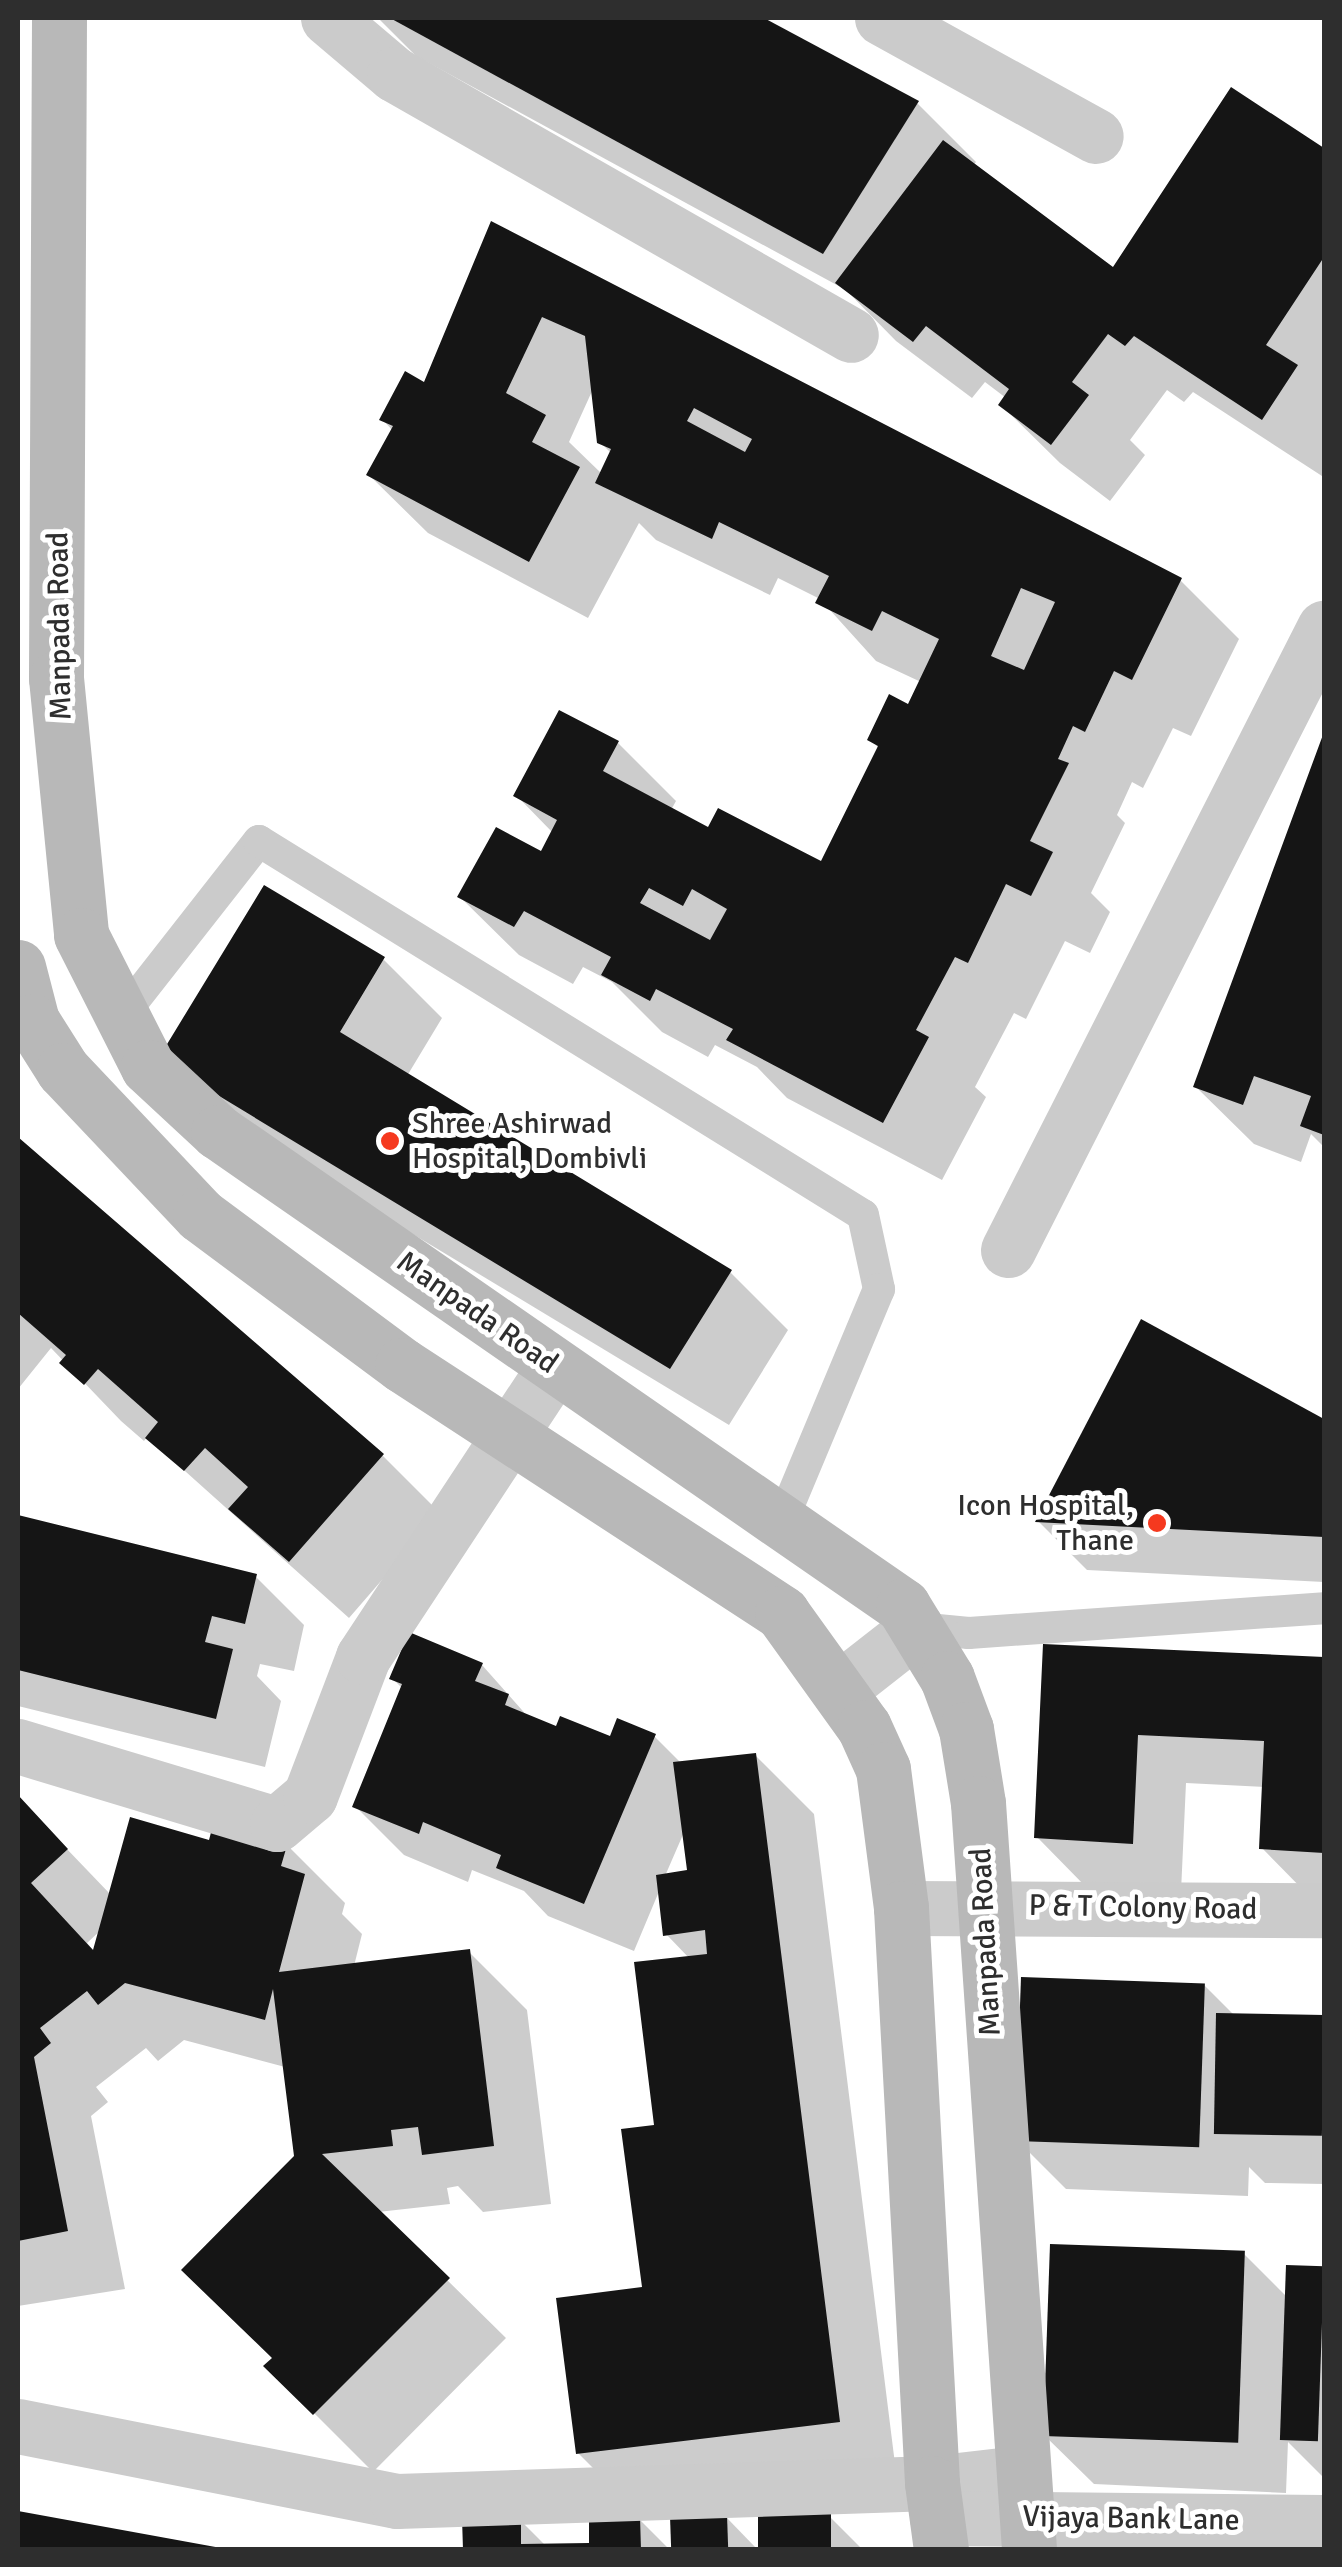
<!DOCTYPE html>
<style>
body{margin:0}
#map{position:relative;width:1342px;height:2567px;overflow:hidden;background:#fff;font-family:Signika,sans-serif}
div>[style]{position:absolute}
[style*='--x']{left:calc(var(--x)*1px);top:calc(var(--y)*1px);width:calc(var(--w)*1px);rotate:calc(var(--a)*1deg)}
.shadow>*{inset:0;background:#0003}
.building>*{inset:0;background:#151515;transform-origin:0 0}
.service>*{height:32px;margin:-16px;padding:0 16px;transform-origin:16px;border-radius:16px;background:#cbcbcb}
.minor>*{height:55px;margin:-27.5px;padding:0 27.5px;transform-origin:27.5px;border-radius:27.5px;background:#cbcbcb}
.secondary>*{height:55px;margin:-27.5px;padding:0 27.5px;transform-origin:27.5px;border-radius:27.5px;background:#b8b8b8}
.dots>*{width:28px;height:28px;translate:-50% -50%;box-sizing:border-box;border:5px solid #fff;border-radius:50%}
span{translate:-50% -50%;white-space:nowrap;text-align:center;line-height:1.15;-webkit-text-stroke:10px #fff;paint-order:stroke}
.street-label{font-size:30px;color:#2e2e2e}
.poi-label{font-size:30px;color:#2e2e2e}
.left{translate:0 -50%;text-align:left}
.right{translate:-100% -50%;text-align:right}
.frame{position:absolute;inset:0;border:20px solid #2e2e2e;pointer-events:none}
</style>
<div id="map">
<div class="shadow">
<i style="clip-path:polygon(378px 18px,759px 18px,918px 104px,976px 162px,973px 166px,1113px 271px,1232px 91px,1324px 151px,1324px 471px,1322px 476px,1193px 392px,1184px 402px,1167px 390px,1130px 440px,1145px 455px,1110px 501px,1060px 463px,1001px 405px,1006px 398px,985px 382px,972px 398px,896px 341px,846px 290px,416px 56px)"></i>
<i style="clip-path:polygon(evenodd,492px 224px,1180px 580px,1239px 639px,1191px 736px,1173px 728px,1143px 788px,1132px 782px,1117px 815px,1125px 823px,1091px 893px,1110px 912px,1090px 953px,1065px 941px,1026px 1019px,1014px 1013px,975px 1087px,986px 1097px,942px 1180px,787px 1098px,757px 1067px,715px 1045px,708px 1057px,662px 1032px,612px 982px,583px 967px,573px 984px,519px 955px,460px 897px,542px 854px,553px 833px,516px 795px,618px 743px,676px 801px,671px 810px,709px 830px,822px 865px,879px 748px,870px 740px,909px 707px,921px 682px,876px 661px,820px 599px,778px 578px,770px 595px,656px 540px,639px 523px,588px 618px,428px 533px,369px 475px,393px 431px,382px 419px,426px 385px,492px 224px,593px 389px,600px 442px,612px 454px,602px 474px,569px 442px,593px 389px)"></i>
<i style="clip-path:polygon(1324px 738px,1324px 1147px,1311px 1134px,1301px 1162px,1254px 1144px,1195px 1086px)"></i>
<i style="clip-path:polygon(383px 959px,442px 1018px,407px 1076px,730px 1272px,788px 1330px,729px 1425px,219px 1117px,161px 1059px)"></i>
<i style="clip-path:polygon(18px 1141px,382px 1455px,440px 1513px,349px 1618px,147px 1437px,144px 1441px,121px 1421px,51px 1348px,18px 1389px)"></i>
<i style="clip-path:polygon(1142px 1322px,1324px 1422px,1324px 1582px,1087px 1570px,1038px 1521px)"></i>
<i style="clip-path:polygon(18px 1517px,255px 1576px,304px 1625px,294px 1671px,260px 1664px,257px 1676px,281px 1701px,265px 1767px,18px 1706px)"></i>
<i style="clip-path:polygon(1045px 1646px,1324px 1659px,1324px 1898px,1311px 1898px,1262px 1848px,1265px 1787px,1186px 1783px,1181px 1892px,1086px 1887px,1037px 1837px)"></i>
<i style="clip-path:polygon(evenodd,482px 1665px,529px 1718px,557px 1730px,611px 1739px,654px 1736px,681px 1763px,755px 1755px,814px 1814px,897px 2480px,637px 2512px,578px 2453px,645px 2289px,657px 2127px,690px 1959px,666px 1934px,660px 1889px,634px 1951px,548px 1916px,524px 1891px,472px 1870px,468px 1882px,404px 1855px,355px 1806px,403px 1689px,392px 1678px,482px 1665px,685px 1830px,690px 1873px,665px 1876px,685px 1830px)"></i>
<i style="clip-path:polygon(evenodd,18px 1798px,111px 1895px,211px 1843px,287px 1845px,345px 1903px,342px 1914px,362px 1934px,354px 1966px,469px 1952px,527px 2010px,551px 2204px,483px 2212px,458px 2186px,447px 2188px,450px 2204px,378px 2212px,506px 2338px,373px 2472px,267px 2366px,275px 2359px,296px 2157px,285px 2067px,184px 2040px,158px 2061px,146px 2048px,96px 2087px,108px 2102px,91px 2116px,125px 2289px,18px 2306px,18px 1798px,101px 1930px,95px 1952px,87px 1943px,101px 1930px)"></i>
<i style="clip-path:polygon(1204px 1985px,1235px 2016px,1324px 2017px,1324px 2184px,1265px 2183px,1249px 2167px,1248px 2196px,1066px 2189px,1017px 2140px)"></i>
<i style="clip-path:polygon(1244px 2254px,1288px 2298px,1288px 2268px,1324px 2269px,1324px 2478px,1288px 2442px,1286px 2493px,1094px 2484px,1044px 2435px)"></i>
<i style="clip-path:polygon(726px 2517px,758px 2550px,673px 2550px)"></i>
<i style="clip-path:polygon(830px 2517px,863px 2550px,760px 2550px)"></i>
<i style="clip-path:polygon(639px 2519px,670px 2550px,465px 2550px,520px 2520px,547px 2547px,592px 2546px)"></i>
</div>
<div class="building">
<i style="clip-path:polygon(390px 18px,764px 18px,919px 101px,823px 254px)"></i>
<i style="clip-path:polygon(1231px 87px,1324px 148px,1324px 257px,1266px 345px,1298px 365px,1262px 420px,1134px 336px,1125px 346px,1108px 334px,1072px 382px,1089px 395px,1051px 445px,998px 405px,1009px 389px,926px 326px,913px 342px,835px 283px,943px 140px,1113px 267px)"></i>
<i style="clip-path:polygon(evenodd,491px 221px,1182px 578px,1132px 680px,1114px 671px,1085px 732px,1073px 726px,1058px 759px,1069px 763px,1030px 841px,1053px 852px,1031px 896px,1006px 884px,968px 963px,955px 957px,916px 1030px,929px 1037px,883px 1123px,726px 1040px,733px 1029px,656px 989px,650px 1001px,601px 975px,611px 957px,524px 911px,514px 927px,457px 897px,496px 827px,541px 851px,557px 820px,513px 796px,559px 710px,619px 741px,603px 771px,708px 827px,718px 808px,821px 861px,878px 746px,867px 740px,889px 694px,908px 704px,939px 639px,882px 611px,872px 631px,815px 603px,829px 576px,719px 522px,712px 539px,595px 483px,611px 449px,597px 443px,585px 336px,542px 317px,506px 393px,546px 415px,532px 442px,580px 467px,529px 562px,366px 475px,393px 426px,379px 420px,405px 371px,424px 382px,491px 221px,694px 408px,752px 439px,745px 452px,687px 421px,694px 408px,491px 221px,1021px 588px,1055px 602px,1024px 670px,991px 656px,1021px 588px,491px 221px,649px 888px,683px 906px,692px 889px,727px 909px,710px 940px,640px 903px,649px 888px)"></i>
<i style="clip-path:polygon(1324px 732px,1324px 1135px,1300px 1126px,1311px 1096px,1254px 1076px,1243px 1105px,1193px 1087px)"></i>
<i style="clip-path:polygon(264px 885px,385px 957px,340px 1032px,732px 1270px,670px 1369px,158px 1059px)"></i>
<i style="clip-path:polygon(18px 1137px,384px 1454px,289px 1562px,228px 1509px,248px 1487px,205px 1448px,184px 1471px,145px 1438px,158px 1422px,98px 1369px,84px 1385px,59px 1363px,66px 1355px,18px 1313px)"></i>
<i style="clip-path:polygon(1141px 1319px,1324px 1419px,1324px 1537px,1035px 1522px)"></i>
<i style="clip-path:polygon(18px 1515px,257px 1574px,245px 1624px,212px 1616px,205px 1642px,233px 1649px,216px 1719px,18px 1670px)"></i>
<i style="clip-path:polygon(409px 1632px,483px 1663px,475px 1681px,509px 1694px,505px 1705px,556px 1726px,560px 1716px,610px 1736px,617px 1718px,656px 1734px,584px 1904px,496px 1868px,501px 1855px,423px 1822px,419px 1834px,352px 1807px,402px 1684px,389px 1679px)"></i>
<i style="clip-path:polygon(1043px 1644px,1324px 1657px,1324px 1853px,1259px 1849px,1264px 1741px,1138px 1735px,1133px 1844px,1034px 1838px)"></i>
<i style="clip-path:polygon(756px 1753px,840px 2422px,576px 2454px,556px 2298px,642px 2287px,621px 2129px,654px 2125px,634px 1962px,707px 1954px,705px 1930px,663px 1936px,656px 1875px,687px 1870px,673px 1762px)"></i>
<i style="clip-path:polygon(18px 1795px,68px 1849px,31px 1883px,93px 1950px,130px 1817px,209px 1840px,214px 1821px,288px 1842px,281px 1866px,305px 1874px,279px 1972px,470px 1949px,494px 2146px,422px 2155px,418px 2127px,391px 2130px,393px 2146px,322px 2154px,450px 2278px,313px 2415px,263px 2366px,272px 2358px,181px 2270px,294px 2156px,273px 1989px,265px 2020px,125px 1983px,98px 2005px,87px 1991px,40px 2028px,51px 2043px,34px 2057px,68px 2231px,18px 2241px)"></i>
<i style="left:1021px;top:1977px;width:184px;height:164px;rotate:2deg"></i>
<i style="left:1216px;top:2013px;width:108px;height:121px;rotate:1deg"></i>
<i style="left:1050px;top:2244px;width:195px;height:192px;rotate:2deg"></i>
<i style="left:1286px;top:2265px;width:38px;height:175px;rotate:2deg"></i>
<i style="clip-path:polygon(18px 2511px,221px 2548px,221px 2550px,18px 2550px)"></i>
<i style="left:758px;top:2514px;width:73px;height:36px"></i>
<i style="left:727px;top:2515px;width:35px;height:57px;rotate:88deg"></i>
<i style="clip-path:polygon(589px 2516px,640px 2516px,641px 2550px,463px 2550px,462px 2518px,521px 2517px,521px 2544px,589px 2543px)"></i>
</div>
<div class="service">
<i style="--x:120;--y:1018;--w:225;--a:-51.9"></i>
<i style="--x:259;--y:841;--w:710;--a:31.77"></i>
<i style="--x:863;--y:1215;--w:76;--a:77.8"></i>
<i style="--x:879;--y:1289;--w:249;--a:112.7"></i>
<i style="--x:917;--y:1628;--w:52;--a:5.5"></i>
<i style="--x:969;--y:1633;--w:356;--a:-4"></i>
</div>
<div class="minor">
<i style="--x:328;--y:18;--w:87;--a:40.3"></i>
<i style="--x:394;--y:74;--w:526;--a:29.73"></i>
<i style="--x:882;--y:18;--w:244;--a:28.9"></i>
<i style="--x:1008;--y:1250;--w:698;--a:-63.07"></i>
<i style="--x:838;--y:1690;--w:100;--a:-38.1"></i>
<i style="--x:18;--y:1746;--w:270;--a:16.8"></i>
<i style="--x:277;--y:1824;--w:43;--a:-40.3"></i>
<i style="--x:310;--y:1796;--w:149;--a:-69.1"></i>
<i style="--x:363;--y:1657;--w:347;--a:-56.6"></i>
<i style="--x:901;--y:1908;--w:423;--a:0.3"></i>
<i style="--x:18;--y:2426;--w:386;--a:11.2"></i>
<i style="--x:397;--y:2501;--w:535;--a:-1.93"></i>
<i style="--x:932;--y:2483;--w:89;--a:-6.5"></i>
<i style="--x:937;--y:2518;--w:387;--a:0.6"></i>
</div>
<div class="secondary">
<i style="--x:59;--y:18;--w:660;--a:90.26"></i>
<i style="--x:56;--y:678;--w:258;--a:84.4"></i>
<i style="--x:81;--y:935;--w:148;--a:63.1"></i>
<i style="--x:148;--y:1067;--w:96;--a:42.9"></i>
<i style="--x:218;--y:1132;--w:833;--a:34.68"></i>
<i style="--x:903;--y:1606;--w:84;--a:58.6"></i>
<i style="--x:947;--y:1678;--w:54;--a:69.6"></i>
<i style="--x:966;--y:1729;--w:75;--a:80.8"></i>
<i style="--x:978;--y:1803;--w:749;--a:86.09"></i>
<i style="--x:18;--y:967;--w:56;--a:75.5"></i>
<i style="--x:32;--y:1021;--w:58;--a:57.7"></i>
<i style="--x:63;--y:1070;--w:199;--a:46.6"></i>
<i style="--x:200;--y:1215;--w:252;--a:36.6"></i>
<i style="--x:402;--y:1365;--w:454;--a:33.1"></i>
<i style="--x:782;--y:1613;--w:140;--a:54.3"></i>
<i style="--x:864;--y:1727;--w:46;--a:65.7"></i>
<i style="--x:883;--y:1769;--w:140;--a:82.6"></i>
<i style="--x:901;--y:1908;--w:576;--a:86.91"></i>
<i style="--x:932;--y:2483;--w:68;--a:82.3"></i>
</div>
<div class="dots">
<i style="left:390px;top:1141px;background:#f5391f"></i>
<i style="left:1157px;top:1523px;background:#f5391f"></i>
</div>
<div class="street-label">
<span style="left:60px;top:626px;rotate:-91deg">Manpada Road</span>
<span style="left:477px;top:1313px;rotate:35deg">Manpada Road</span>
<span style="left:1143px;top:1908px;rotate:1deg">P &amp; T Colony Road</span>
<span style="left:986px;top:1942px;rotate:-93deg">Manpada Road</span>
<span style="left:1131px;top:2519px;rotate:1deg">Vijaya Bank Lane</span>
</div>
<div class="poi-label">
<span class="left" style="left:412px;top:1141px">Shree Ashirwad<br>Hospital, Dombivli</span>
<span class="right" style="left:1134px;top:1523px">Icon Hospital,<br>Thane</span>
</div>
<div class="frame"></div>
</div>
